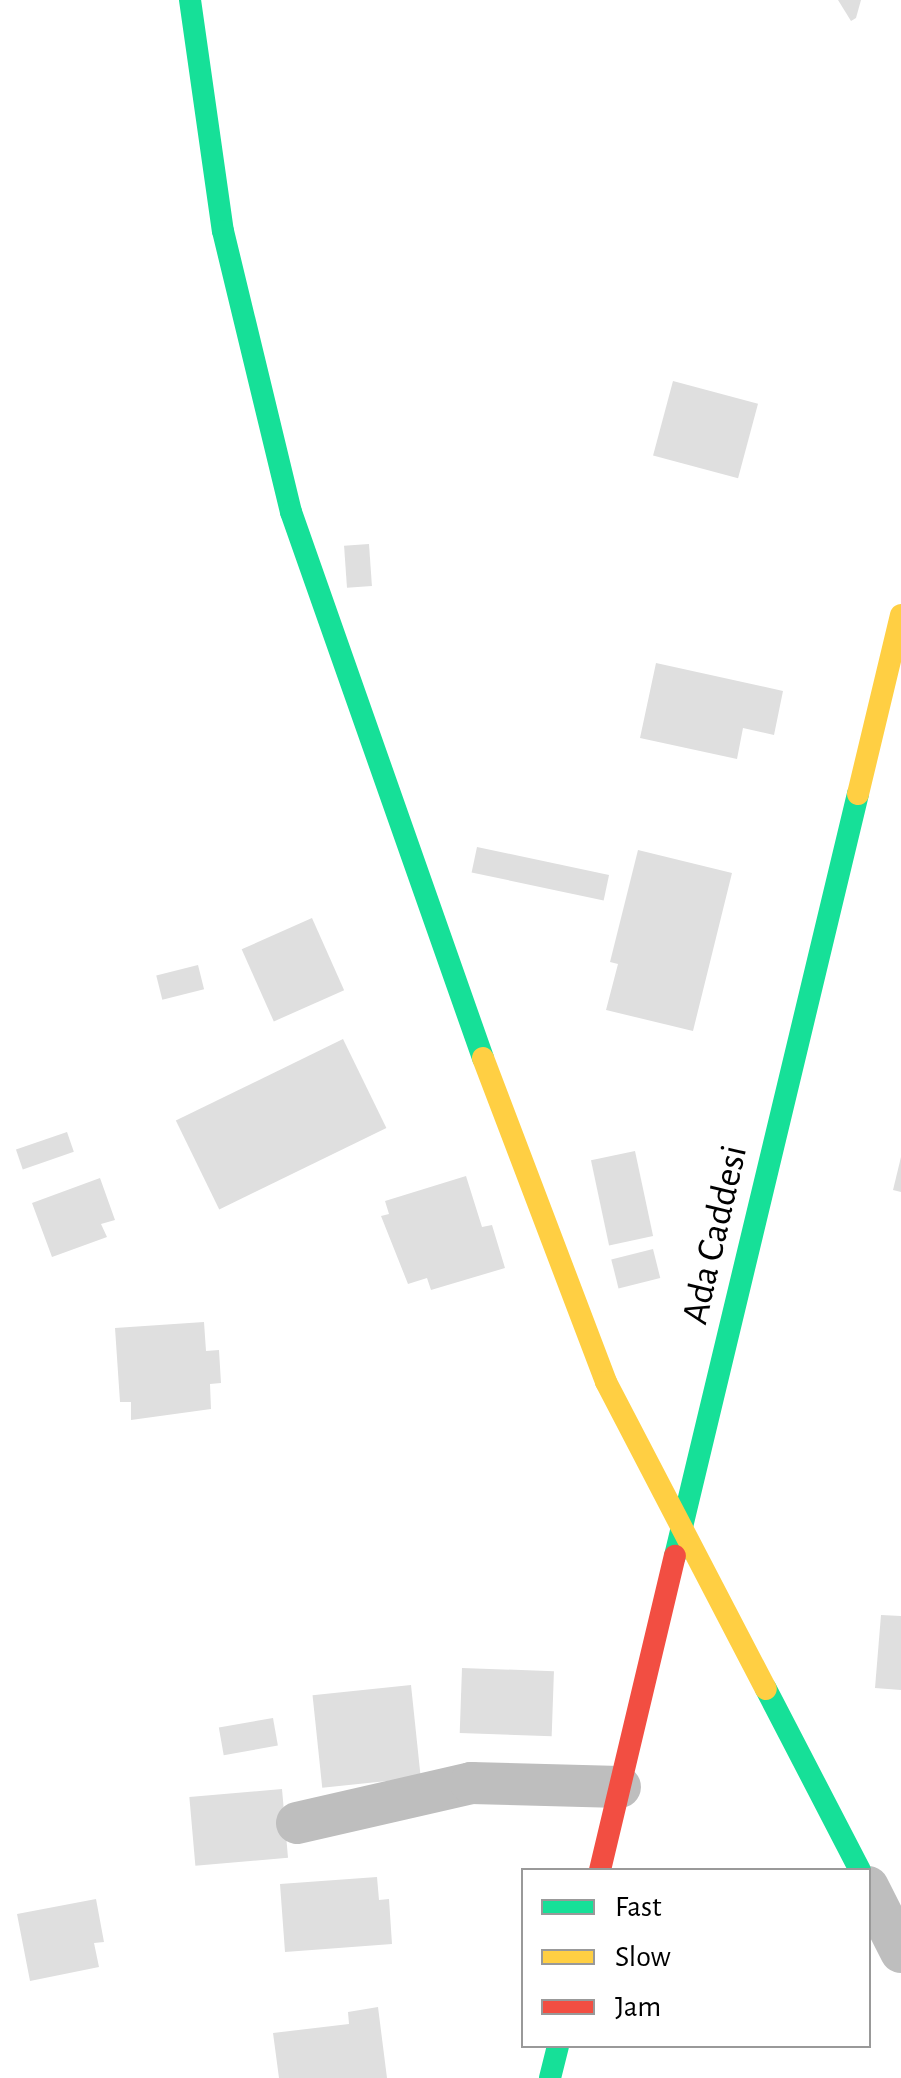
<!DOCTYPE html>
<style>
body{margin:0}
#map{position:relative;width:901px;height:2078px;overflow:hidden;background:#fff;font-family:"Alegreya Sans",sans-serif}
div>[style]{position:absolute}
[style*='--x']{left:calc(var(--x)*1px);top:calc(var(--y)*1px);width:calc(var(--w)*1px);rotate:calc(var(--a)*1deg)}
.building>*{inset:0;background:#dfdfdf;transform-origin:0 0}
.street>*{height:42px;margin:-21px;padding:0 21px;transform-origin:21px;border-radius:21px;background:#bebebe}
.fast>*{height:22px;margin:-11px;padding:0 11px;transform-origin:11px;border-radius:11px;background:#16e098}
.slow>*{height:22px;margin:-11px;padding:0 11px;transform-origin:11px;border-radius:11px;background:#ffcf43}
.jam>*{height:22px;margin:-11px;padding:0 11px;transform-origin:11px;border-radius:11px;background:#f24e42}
span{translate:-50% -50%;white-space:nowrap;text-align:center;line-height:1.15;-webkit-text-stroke:9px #fff;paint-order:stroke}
.street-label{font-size:38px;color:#000}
.legend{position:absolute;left:521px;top:1868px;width:350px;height:180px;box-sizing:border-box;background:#fff;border:2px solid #999;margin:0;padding:12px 18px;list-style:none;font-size:30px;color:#000}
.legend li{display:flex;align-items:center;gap:20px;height:50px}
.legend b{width:50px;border:2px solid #999}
</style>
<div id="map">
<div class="building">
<i style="clip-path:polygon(838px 0,861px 0,856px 18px,851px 21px)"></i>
<i style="left:673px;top:381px;width:88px;height:77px;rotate:15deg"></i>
<i style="left:369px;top:544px;width:42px;height:25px;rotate:86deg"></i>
<i style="clip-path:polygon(656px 663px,783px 691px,774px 735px,743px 728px,737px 759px,640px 738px)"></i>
<i style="left:477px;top:847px;width:135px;height:26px;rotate:12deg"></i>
<i style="clip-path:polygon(638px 850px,732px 873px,693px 1031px,606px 1010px,618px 964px,610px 962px)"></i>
<i style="left:312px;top:918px;width:79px;height:77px;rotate:66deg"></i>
<i style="left:198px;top:965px;width:25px;height:43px;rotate:76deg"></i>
<i style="left:343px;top:1039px;width:99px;height:186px;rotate:64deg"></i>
<i style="left:67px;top:1132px;width:21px;height:54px;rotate:71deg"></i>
<i style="left:635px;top:1151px;width:87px;height:45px;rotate:78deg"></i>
<i style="clip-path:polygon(901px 1157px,901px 1192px,893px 1190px)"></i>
<i style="clip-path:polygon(466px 1176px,482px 1227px,492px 1225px,505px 1268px,431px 1290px,427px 1278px,408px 1284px,381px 1216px,389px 1214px,385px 1201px)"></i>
<i style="clip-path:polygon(100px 1178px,115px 1220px,101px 1224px,107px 1237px,52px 1257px,32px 1203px)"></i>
<i style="left:653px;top:1249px;width:30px;height:43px;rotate:76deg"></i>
<i style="clip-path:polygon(204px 1322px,206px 1351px,219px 1350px,221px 1383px,210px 1384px,211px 1409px,131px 1420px,131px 1402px,120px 1402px,115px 1328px)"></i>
<i style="clip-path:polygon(881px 1615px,901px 1616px,901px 1690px,875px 1688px)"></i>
<i style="left:462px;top:1668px;width:92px;height:65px;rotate:2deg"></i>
<i style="left:411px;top:1685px;width:93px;height:99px;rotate:84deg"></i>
<i style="left:273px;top:1718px;width:28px;height:55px;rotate:80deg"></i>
<i style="left:282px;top:1789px;width:69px;height:93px;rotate:85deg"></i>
<i style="clip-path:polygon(377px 1877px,379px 1900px,389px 1899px,392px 1944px,285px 1952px,280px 1884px)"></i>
<i style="clip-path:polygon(96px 1899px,104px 1942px,94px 1943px,99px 1967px,30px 1981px,17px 1914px)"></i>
<i style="clip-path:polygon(378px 2007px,387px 2078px,279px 2078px,273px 2033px,349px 2024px,348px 2012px)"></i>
</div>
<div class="street">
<i style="--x:297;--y:1823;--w:179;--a:-12.9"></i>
<i style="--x:471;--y:1783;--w:149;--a:1.5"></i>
<i style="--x:868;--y:1887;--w:73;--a:63.1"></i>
</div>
<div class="fast">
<i style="--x:190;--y:0;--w:233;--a:81.9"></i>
<i style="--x:223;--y:231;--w:289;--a:76.4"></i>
<i style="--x:291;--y:512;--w:579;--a:70.63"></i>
<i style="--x:675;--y:1556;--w:784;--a:-76.5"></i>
<i style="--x:766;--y:1689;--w:204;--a:62.6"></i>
<i style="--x:550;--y:2078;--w:33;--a:-76"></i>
</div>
<div class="slow">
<i style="--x:858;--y:794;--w:184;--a:-76.5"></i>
<i style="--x:483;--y:1058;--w:347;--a:69.2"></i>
<i style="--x:606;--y:1382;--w:346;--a:62.5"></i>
</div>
<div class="jam">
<i style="--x:600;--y:1870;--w:323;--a:-76.6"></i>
</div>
<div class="street-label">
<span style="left:716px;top:1235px;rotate:-77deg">Ada Caddesi</span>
</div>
<ul class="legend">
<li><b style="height:12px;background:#16e098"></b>Fast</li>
<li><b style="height:12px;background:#ffcf43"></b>Slow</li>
<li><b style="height:12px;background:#f24e42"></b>Jam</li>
</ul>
</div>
